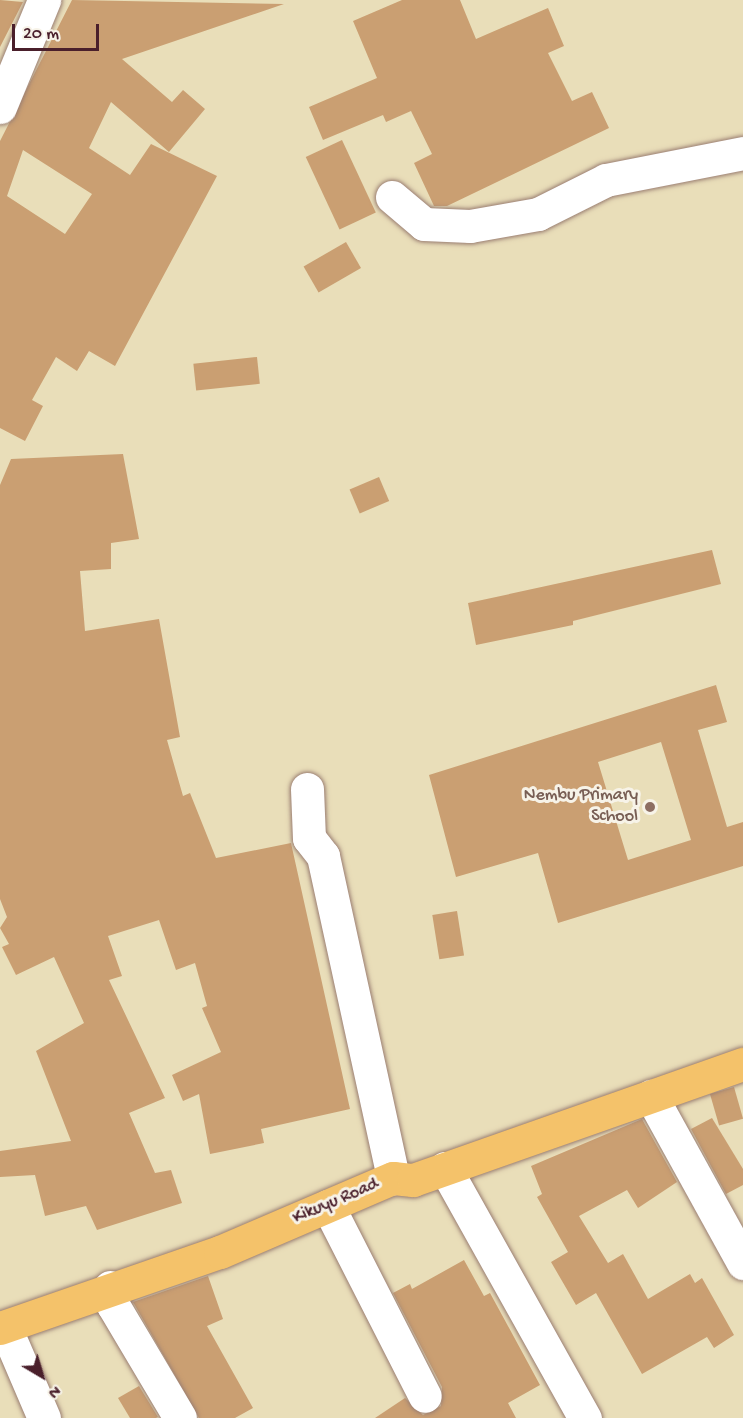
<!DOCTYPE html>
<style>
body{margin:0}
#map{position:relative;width:743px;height:1418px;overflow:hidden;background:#e9deb9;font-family:"Gochi Hand",sans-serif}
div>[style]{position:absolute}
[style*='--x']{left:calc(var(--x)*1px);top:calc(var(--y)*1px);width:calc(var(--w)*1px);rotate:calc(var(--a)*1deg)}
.building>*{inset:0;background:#ca9f72;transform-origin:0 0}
.roads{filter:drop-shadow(0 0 2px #9a7e72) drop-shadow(0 0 2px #9a7e72)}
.minor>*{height:33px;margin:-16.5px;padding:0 16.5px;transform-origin:16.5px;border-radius:16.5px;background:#fff}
.major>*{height:33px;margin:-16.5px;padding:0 16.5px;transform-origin:16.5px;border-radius:16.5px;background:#f4c26a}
.dots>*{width:16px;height:16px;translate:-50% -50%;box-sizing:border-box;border:3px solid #f7f3e8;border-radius:50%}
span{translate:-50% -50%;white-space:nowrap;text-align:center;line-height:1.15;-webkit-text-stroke:6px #f7f3e8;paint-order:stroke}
.education-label{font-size:18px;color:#785e54}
.right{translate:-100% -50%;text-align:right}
.street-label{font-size:18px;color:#4a1f2b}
.north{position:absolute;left:12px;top:1346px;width:60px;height:60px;-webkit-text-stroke:4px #f7f3e8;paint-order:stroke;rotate:142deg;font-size:16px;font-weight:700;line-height:24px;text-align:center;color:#4a1f2b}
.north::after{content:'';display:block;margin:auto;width:21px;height:27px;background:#4a1f2b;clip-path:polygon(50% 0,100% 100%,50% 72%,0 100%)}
.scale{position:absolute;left:12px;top:24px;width:87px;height:27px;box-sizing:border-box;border:3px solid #4a1f2b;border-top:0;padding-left:8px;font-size:18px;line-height:21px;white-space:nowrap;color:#4a1f2b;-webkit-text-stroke:4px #f7f3e8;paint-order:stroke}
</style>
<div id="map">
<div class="building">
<i style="clip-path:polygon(0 0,23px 2px,0 47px)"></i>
<i style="clip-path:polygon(evenodd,72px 0,284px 4px,122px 59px,172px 102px,183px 90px,205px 109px,169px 152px,111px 102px,89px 148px,130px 175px,151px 144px,217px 176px,115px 366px,89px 351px,77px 371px,56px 357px,32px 400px,43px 406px,25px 441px,0 428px,0 141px,72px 0,23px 150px,92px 194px,65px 234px,7px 196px,23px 150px)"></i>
<i style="clip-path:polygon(402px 0,460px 0,476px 39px,548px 8px,564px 46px,548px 53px,572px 101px,592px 92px,609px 128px,447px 206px,434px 206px,414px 163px,432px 154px,411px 111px,386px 122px,383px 115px,323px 140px,309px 107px,377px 78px,353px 21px)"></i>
<i style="left:342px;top:140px;width:80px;height:40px;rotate:65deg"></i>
<i style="left:346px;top:242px;width:30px;height:49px;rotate:60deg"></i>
<i style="left:257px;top:357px;width:27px;height:64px;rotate:84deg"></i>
<i style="clip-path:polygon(123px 454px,139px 539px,111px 543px,111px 569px,80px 571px,85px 631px,159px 619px,180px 737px,167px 740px,183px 796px,190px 793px,216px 858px,291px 843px,350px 1109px,261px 1129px,264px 1143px,210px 1154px,199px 1094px,183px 1101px,172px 1075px,221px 1052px,202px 1008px,207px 1006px,195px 963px,176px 970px,159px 920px,108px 936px,122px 976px,109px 980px,165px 1098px,129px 1113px,155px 1173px,171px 1170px,182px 1203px,97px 1230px,86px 1206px,45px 1216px,35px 1175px,0 1177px,0 1151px,71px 1141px,36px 1051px,84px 1023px,54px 957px,16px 975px,2px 947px,9px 944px,0 928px,7px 917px,0 899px,0 485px,11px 459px)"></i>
<i style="left:379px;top:477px;width:26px;height:32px;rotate:67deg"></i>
<i style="clip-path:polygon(712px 550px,721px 584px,573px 621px,573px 625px,476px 645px,468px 603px)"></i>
<i style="clip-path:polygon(evenodd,716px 685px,727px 722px,698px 730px,727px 827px,743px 822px,743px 866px,558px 923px,538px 853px,456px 877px,429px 775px,716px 685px,661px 742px,691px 840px,628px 860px,598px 762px,661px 742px)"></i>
<i style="left:457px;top:911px;width:45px;height:25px;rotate:81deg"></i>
<i style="left:734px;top:1087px;width:33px;height:25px;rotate:74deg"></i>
<i style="clip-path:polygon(712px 1118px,743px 1169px,743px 1185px,726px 1194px,691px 1129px)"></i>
<i style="clip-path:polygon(642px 1119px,677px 1182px,638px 1208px,627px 1190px,579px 1216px,608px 1263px,623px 1254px,648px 1299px,690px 1274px,695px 1283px,702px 1278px,734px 1335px,714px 1348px,707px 1337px,642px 1374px,596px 1293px,576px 1305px,551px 1262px,568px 1252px,537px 1197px,542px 1194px,531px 1166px)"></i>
<i style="clip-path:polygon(464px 1260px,484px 1296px,490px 1293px,540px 1385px,508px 1403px,516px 1418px,375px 1418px,405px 1398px,423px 1415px,441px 1406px,442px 1387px,393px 1293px,410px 1284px,412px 1289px)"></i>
<i style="clip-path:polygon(208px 1276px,223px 1319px,207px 1326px,253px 1408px,235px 1418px,199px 1418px,133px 1302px)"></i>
<i style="clip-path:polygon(139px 1386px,158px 1417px,156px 1418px,130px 1418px,118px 1398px)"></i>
</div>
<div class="roads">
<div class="minor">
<i style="--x:0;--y:107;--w:116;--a:-67.6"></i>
<i style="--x:392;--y:197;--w:42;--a:40.2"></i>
<i style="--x:424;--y:224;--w:46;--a:2.5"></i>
<i style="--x:470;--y:226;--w:69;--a:-10"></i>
<i style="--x:538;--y:214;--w:76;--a:-26.6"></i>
<i style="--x:606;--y:180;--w:140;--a:-11.1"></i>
<i style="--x:307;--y:789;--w:49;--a:87.7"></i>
<i style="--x:309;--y:838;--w:23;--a:52"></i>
<i style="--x:323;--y:856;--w:330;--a:77.7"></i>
<i style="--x:651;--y:1096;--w:191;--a:61.1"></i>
<i style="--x:445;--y:1168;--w:287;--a:60.8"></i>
<i style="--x:328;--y:1206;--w:213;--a:63"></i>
<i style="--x:110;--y:1287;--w:18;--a:81"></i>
<i style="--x:113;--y:1305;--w:131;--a:59.3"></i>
<i style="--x:5;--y:1327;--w:99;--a:66.8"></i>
</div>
<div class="major">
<i style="--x:0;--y:1328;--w:233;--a:-19.1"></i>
<i style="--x:220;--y:1252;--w:188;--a:-23.2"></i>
<i style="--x:393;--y:1178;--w:20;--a:6"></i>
<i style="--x:413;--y:1180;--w:350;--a:-19.4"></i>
</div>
</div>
<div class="dots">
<i style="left:650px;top:807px;background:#8d6e63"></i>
</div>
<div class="education-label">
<span class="right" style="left:638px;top:807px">Nembu Primary<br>School</span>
</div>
<div class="street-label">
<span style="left:336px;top:1202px;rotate:-23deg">Kikuyu Road</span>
</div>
<div class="north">N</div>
<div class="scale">20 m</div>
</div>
